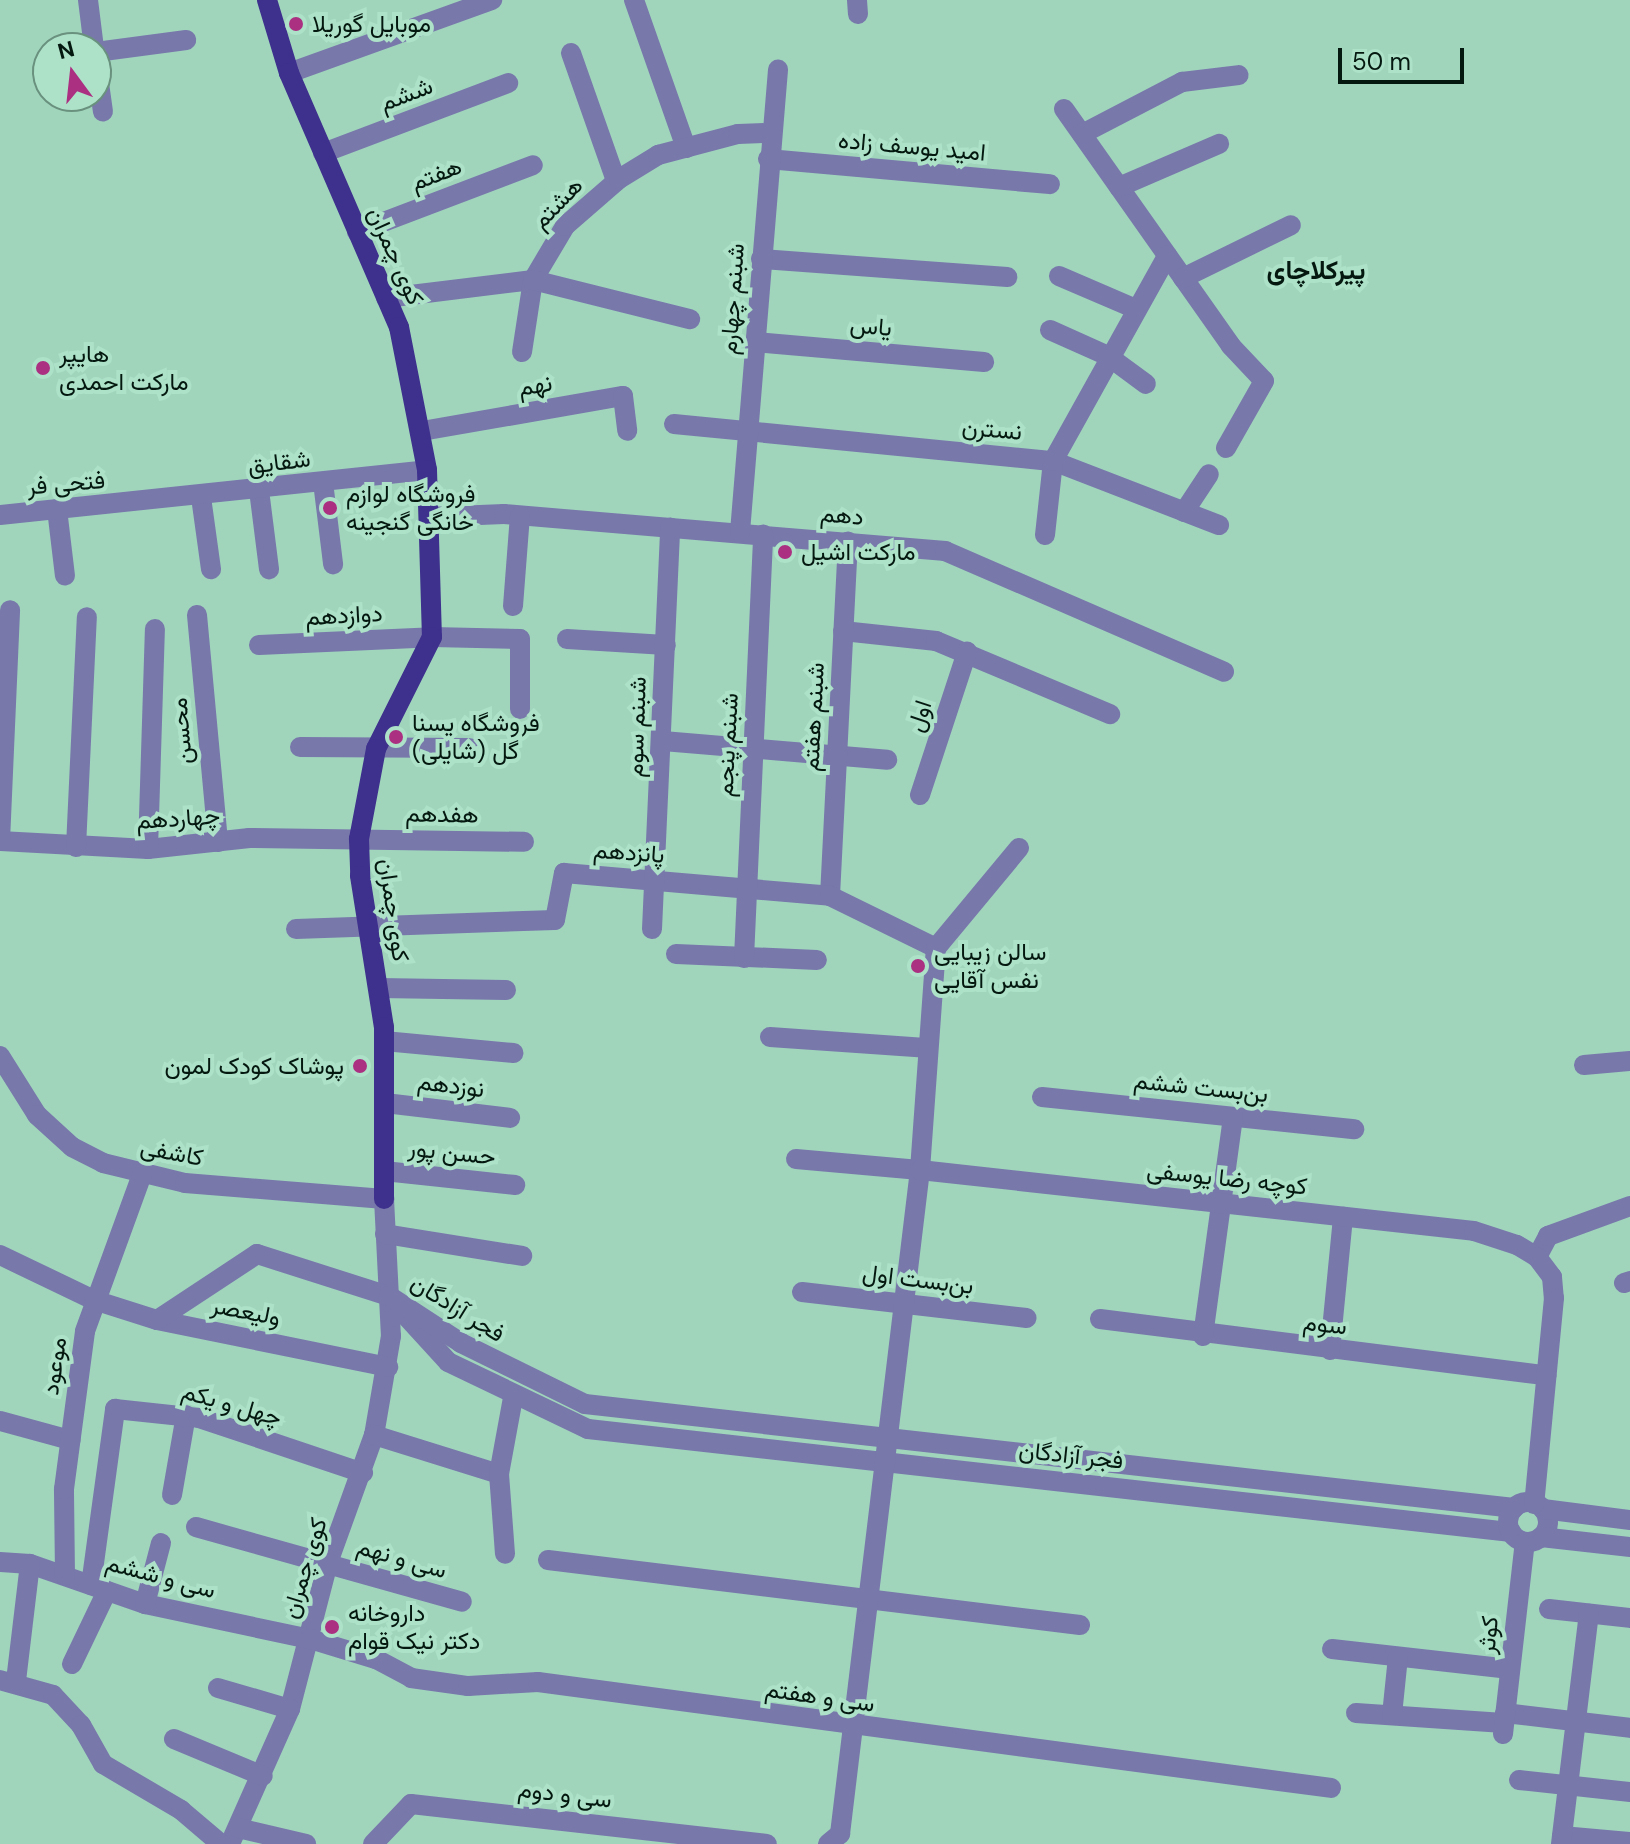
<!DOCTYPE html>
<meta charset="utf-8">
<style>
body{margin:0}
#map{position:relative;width:1630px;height:1844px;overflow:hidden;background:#a0d5bc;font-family:"DM Sans",Vazirmatn,sans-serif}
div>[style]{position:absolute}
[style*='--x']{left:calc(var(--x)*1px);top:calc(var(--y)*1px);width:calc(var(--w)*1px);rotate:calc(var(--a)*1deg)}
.minor>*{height:20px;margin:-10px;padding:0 10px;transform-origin:10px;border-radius:10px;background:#7878ab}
.minor>.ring{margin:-10px;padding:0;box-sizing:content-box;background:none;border:20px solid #7878ab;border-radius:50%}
.major>*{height:20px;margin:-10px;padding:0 10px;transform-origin:10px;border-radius:10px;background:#3e308d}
.dots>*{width:22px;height:22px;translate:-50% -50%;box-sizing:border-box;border:4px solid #ade2c8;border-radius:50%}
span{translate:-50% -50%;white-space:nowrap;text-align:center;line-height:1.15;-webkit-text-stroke:8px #ade2c8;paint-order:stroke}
.poi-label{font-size:24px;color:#041810}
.left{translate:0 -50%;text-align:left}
.right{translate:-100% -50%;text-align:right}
.street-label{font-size:24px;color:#041810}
.neighbourhood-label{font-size:26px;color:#041810;font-weight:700}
.north{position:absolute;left:32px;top:32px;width:80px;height:80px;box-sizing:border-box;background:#ade2c8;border:2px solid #69917e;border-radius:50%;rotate:345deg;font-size:22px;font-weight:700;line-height:32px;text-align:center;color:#041810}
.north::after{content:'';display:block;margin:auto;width:28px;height:36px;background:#ab3082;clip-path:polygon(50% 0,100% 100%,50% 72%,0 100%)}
.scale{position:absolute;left:1338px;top:48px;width:126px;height:36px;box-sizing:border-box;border:4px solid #041810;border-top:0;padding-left:10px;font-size:24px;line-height:28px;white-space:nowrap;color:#041810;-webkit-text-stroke:6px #ade2c8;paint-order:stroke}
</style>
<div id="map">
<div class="minor">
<i style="--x:88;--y:0;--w:48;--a:82.9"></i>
<i style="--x:634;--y:0;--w:157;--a:70.6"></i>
<i style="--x:857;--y:0;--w:14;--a:86"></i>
<i style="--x:96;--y:52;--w:91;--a:-7.6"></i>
<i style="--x:571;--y:53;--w:136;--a:70.6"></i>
<i style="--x:96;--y:62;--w:50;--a:82"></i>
<i style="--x:289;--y:73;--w:216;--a:-19.8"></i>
<i style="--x:1064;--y:109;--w:290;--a:54.8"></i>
<i style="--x:1231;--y:346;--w:48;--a:46.7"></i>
<i style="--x:1264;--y:381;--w:77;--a:119.6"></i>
<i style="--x:1082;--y:134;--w:113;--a:-27.5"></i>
<i style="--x:1182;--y:82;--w:57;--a:-7"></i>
<i style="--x:323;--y:153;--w:198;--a:-20.7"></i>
<i style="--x:768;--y:159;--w:283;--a:5.1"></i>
<i style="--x:1119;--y:187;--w:109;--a:-23.3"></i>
<i style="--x:357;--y:232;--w:188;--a:-20.8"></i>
<i style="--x:761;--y:259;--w:247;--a:4.2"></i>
<i style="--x:1059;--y:276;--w:84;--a:23.2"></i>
<i style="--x:1183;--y:278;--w:120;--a:-26.1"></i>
<i style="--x:386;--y:298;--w:148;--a:-7"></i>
<i style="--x:533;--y:280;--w:63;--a:-59.3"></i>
<i style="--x:565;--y:226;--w:72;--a:-41"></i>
<i style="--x:619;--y:179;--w:46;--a:-31.6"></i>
<i style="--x:658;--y:155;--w:83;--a:-14.7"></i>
<i style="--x:738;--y:134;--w:32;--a:-2"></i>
<i style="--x:1050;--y:330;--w:64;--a:24.1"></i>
<i style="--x:1108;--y:356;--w:47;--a:36.4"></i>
<i style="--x:755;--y:342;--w:230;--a:5"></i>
<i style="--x:522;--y:352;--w:73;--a:-81.3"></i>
<i style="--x:533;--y:280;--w:162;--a:14"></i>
<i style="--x:674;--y:424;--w:381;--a:5.6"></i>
<i style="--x:1053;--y:461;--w:178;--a:21.1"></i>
<i style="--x:422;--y:431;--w:204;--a:-9.9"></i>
<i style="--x:623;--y:396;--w:35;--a:83"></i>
<i style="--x:323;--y:482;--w:83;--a:83"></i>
<i style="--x:259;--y:490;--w:80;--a:82.8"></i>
<i style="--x:201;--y:497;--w:73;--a:82.1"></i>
<i style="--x:57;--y:509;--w:67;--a:83.2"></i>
<i style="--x:1184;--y:512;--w:45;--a:-56.7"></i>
<i style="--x:0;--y:515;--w:429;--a:-6"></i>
<i style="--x:431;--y:517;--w:73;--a:-2.4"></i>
<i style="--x:504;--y:514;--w:443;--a:4.8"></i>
<i style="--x:945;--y:551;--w:304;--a:23.4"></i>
<i style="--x:740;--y:532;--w:464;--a:-85.3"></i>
<i style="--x:1045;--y:535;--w:74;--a:-83.8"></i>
<i style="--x:1053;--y:461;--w:235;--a:-60.9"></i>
<i style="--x:513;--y:606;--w:90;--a:-85.6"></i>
<i style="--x:197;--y:615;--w:228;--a:84.7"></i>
<i style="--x:843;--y:631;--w:94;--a:6.1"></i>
<i style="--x:936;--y:641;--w:189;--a:22.8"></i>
<i style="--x:567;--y:639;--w:99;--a:3.5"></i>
<i style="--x:259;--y:645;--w:173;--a:-2.6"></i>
<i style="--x:432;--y:637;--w:88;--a:1.3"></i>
<i style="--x:520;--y:639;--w:70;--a:90"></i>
<i style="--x:663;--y:741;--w:225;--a:4.8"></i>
<i style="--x:300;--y:747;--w:169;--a:0.3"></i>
<i style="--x:920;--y:795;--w:151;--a:-71.8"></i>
<i style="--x:0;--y:841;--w:148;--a:3.1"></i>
<i style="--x:148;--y:849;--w:102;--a:-6.2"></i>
<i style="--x:249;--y:838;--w:275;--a:0.8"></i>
<i style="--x:0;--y:841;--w:231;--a:-87.5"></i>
<i style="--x:76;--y:847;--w:230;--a:-87.3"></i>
<i style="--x:148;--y:849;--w:220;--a:-88.2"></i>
<i style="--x:830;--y:896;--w:355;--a:-87.1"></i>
<i style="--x:296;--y:929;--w:259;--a:-2"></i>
<i style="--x:555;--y:920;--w:48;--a:-79.2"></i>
<i style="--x:564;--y:873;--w:267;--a:4.9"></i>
<i style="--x:830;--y:896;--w:118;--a:26.1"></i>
<i style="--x:652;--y:929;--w:402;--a:-87.4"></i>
<i style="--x:676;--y:954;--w:141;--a:2.4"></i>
<i style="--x:744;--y:958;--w:424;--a:-87.4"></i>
<i style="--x:379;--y:988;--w:127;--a:0.9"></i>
<i style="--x:770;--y:1037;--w:156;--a:4"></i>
<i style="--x:384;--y:1041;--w:130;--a:5.3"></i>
<i style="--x:0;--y:1056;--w:70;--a:57.9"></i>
<i style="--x:37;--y:1115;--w:47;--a:42.4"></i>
<i style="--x:72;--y:1147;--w:35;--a:27"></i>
<i style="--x:103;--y:1163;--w:84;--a:13.7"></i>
<i style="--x:185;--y:1183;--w:200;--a:4.6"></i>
<i style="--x:384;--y:1199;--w:137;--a:87.1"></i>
<i style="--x:391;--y:1336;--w:100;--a:99.7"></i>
<i style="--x:374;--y:1435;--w:136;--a:109.8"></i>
<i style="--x:328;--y:1563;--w:151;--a:104.6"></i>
<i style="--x:290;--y:1709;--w:148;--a:114"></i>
<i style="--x:1584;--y:1065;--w:46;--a:-5"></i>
<i style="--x:1042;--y:1097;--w:314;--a:5.9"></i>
<i style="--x:385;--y:1103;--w:126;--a:6.8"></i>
<i style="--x:796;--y:1159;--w:124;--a:5.1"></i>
<i style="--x:920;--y:1170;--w:223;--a:-85.9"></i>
<i style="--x:936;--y:948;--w:130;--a:-50.3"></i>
<i style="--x:384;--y:1171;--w:132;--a:6.1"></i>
<i style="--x:385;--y:1234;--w:139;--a:9.1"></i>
<i style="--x:0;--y:1255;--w:104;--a:25.6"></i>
<i style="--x:94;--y:1300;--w:66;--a:17.6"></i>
<i style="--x:157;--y:1320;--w:236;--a:11.5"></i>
<i style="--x:1537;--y:1257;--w:24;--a:-62"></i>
<i style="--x:1548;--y:1236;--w:87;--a:-20.1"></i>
<i style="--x:1624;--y:1283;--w:6;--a:-18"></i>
<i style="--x:802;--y:1292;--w:226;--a:6.6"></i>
<i style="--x:396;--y:1305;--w:77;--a:47.6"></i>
<i style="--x:448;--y:1362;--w:155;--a:25.6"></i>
<i style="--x:588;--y:1429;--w:929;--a:6.37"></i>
<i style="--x:1100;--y:1319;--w:450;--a:7.2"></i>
<i style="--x:157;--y:1320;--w:120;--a:-33.4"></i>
<i style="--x:257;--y:1254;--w:139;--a:17.7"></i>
<i style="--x:389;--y:1296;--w:86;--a:33.1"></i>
<i style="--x:461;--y:1343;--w:138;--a:26.2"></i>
<i style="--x:585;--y:1404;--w:935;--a:6.39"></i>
<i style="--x:1203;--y:1336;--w:221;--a:-82.2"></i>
<i style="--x:1330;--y:1350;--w:134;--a:-84.4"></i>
<i style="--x:0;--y:1421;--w:73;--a:15.2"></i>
<i style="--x:374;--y:1435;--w:131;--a:17.3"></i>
<i style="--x:499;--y:1474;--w:80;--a:85.7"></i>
<i style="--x:499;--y:1474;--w:77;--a:-79.6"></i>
<i style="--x:172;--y:1495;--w:81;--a:-80.1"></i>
<i class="ring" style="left:1508px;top:1502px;width:20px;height:20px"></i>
<i style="--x:1543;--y:1509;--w:88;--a:7.2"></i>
<i style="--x:196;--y:1527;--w:276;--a:15.7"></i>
<i style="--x:1541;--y:1537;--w:90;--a:6.4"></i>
<i style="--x:548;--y:1560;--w:536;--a:6.97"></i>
<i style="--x:0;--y:1562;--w:30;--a:4"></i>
<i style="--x:30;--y:1564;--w:122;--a:19.2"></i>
<i style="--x:145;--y:1604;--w:169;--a:12"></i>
<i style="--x:310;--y:1639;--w:69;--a:16.9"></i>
<i style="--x:376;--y:1659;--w:40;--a:28"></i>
<i style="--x:411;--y:1678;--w:58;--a:8"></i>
<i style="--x:468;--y:1686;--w:70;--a:-3.3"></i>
<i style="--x:538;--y:1682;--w:800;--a:7.61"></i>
<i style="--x:65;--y:1575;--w:86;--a:-90.7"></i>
<i style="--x:64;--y:1489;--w:159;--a:-82.4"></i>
<i style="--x:85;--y:1331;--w:167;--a:-70"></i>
<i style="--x:91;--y:1585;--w:178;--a:-82.2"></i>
<i style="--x:115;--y:1409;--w:84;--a:6.1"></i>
<i style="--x:199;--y:1418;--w:173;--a:18.5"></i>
<i style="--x:145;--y:1604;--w:63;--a:-75.3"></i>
<i style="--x:1549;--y:1609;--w:81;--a:6.3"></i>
<i style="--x:1332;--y:1649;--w:179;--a:6.4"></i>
<i style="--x:72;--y:1664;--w:81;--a:-64.4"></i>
<i style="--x:0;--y:1680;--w:55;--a:15.8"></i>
<i style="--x:53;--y:1695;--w:41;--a:47"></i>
<i style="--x:81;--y:1725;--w:45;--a:60.6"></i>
<i style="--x:103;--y:1764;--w:91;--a:30.5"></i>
<i style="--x:181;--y:1810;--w:52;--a:40.4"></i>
<i style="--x:16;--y:1681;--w:118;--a:-83.2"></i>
<i style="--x:218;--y:1688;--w:75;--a:16.3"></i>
<i style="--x:1356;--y:1713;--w:148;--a:3.9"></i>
<i style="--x:1505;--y:1713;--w:126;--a:6.8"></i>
<i style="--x:1392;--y:1715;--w:58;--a:-84.1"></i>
<i style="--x:1503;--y:1734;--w:193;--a:-83.5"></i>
<i style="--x:174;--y:1739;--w:96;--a:22.6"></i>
<i style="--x:1519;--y:1780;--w:112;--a:6.2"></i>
<i style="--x:238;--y:1828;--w:70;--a:13.2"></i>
<i style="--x:1562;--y:1836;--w:68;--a:5"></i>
<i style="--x:373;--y:1844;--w:55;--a:-46.5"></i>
<i style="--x:411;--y:1804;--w:358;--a:6.4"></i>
<i style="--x:828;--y:1844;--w:16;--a:-40"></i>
<i style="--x:840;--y:1834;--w:669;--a:-83.13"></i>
<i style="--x:920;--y:1170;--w:557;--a:6.28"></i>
<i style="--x:1474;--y:1231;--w:45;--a:18"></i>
<i style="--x:1517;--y:1245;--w:23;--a:31"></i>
<i style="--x:1537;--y:1257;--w:25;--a:53"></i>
<i style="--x:1552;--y:1277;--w:21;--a:85"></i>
<i style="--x:1554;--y:1298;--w:207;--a:95.5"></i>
<i style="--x:1561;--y:1844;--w:232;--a:-83.1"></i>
</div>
<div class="major">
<i style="--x:267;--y:0;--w:76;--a:73.2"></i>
<i style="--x:289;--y:73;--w:277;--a:66.6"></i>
<i style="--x:399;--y:327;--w:146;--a:78.9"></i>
<i style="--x:427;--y:470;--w:167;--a:88.3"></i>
<i style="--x:432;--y:637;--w:125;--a:116.6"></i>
<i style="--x:376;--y:749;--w:92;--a:100.7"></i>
<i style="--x:359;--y:839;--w:37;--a:88"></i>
<i style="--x:360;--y:876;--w:153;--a:81"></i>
<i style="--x:384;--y:1027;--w:172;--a:90"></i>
</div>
<div class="dots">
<i style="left:296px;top:24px;background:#ab3082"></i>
<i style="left:43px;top:368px;background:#ab3082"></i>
<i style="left:330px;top:508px;background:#ab3082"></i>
<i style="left:785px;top:552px;background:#ab3082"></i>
<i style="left:396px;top:737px;background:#ab3082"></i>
<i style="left:918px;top:966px;background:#ab3082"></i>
<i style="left:360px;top:1066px;background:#ab3082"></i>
<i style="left:332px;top:1627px;background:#ab3082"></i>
</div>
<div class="poi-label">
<span class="left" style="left:312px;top:24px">موبایل گوریلا</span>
<span class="left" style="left:59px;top:368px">هایپر<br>مارکت احمدی</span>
<span class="left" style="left:346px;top:508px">فروشگاه لوازم<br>خانگی گنجینه</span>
<span class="left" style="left:801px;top:552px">مارکت اشیل</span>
<span class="left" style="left:412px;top:737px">فروشگاه یسنا<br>گل (شایلی)</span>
<span class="left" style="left:934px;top:966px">سالن زیبایی<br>نفس آقایی</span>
<span class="right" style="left:344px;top:1066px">پوشاک کودک لمون</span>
<span class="left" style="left:348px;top:1627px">داروخانه<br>دکتر نیک قوام</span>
</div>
<div class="street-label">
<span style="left:406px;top:94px;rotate:-21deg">ششم</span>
<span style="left:912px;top:146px;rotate:5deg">امید یوسف زاده</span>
<span style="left:436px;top:174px;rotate:-21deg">هفتم</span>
<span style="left:557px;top:203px;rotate:-46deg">هشتم</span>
<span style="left:396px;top:256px;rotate:66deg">کوی چمران</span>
<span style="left:732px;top:299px;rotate:-86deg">شبنم چهارم</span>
<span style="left:871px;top:326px;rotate:5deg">یاس</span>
<span style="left:535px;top:385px;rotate:-10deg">نهم</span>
<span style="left:992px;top:429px;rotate:5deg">نسترن</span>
<span style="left:279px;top:462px;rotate:-7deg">شقایق</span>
<span style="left:66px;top:483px;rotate:-5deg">فتحی فر</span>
<span style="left:842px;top:515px;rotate:5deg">دهم</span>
<span style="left:344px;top:615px;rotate:-3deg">دوازدهم</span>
<span style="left:919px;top:716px;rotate:-72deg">اول</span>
<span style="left:813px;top:717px;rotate:-87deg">شبنم هفتم</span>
<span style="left:636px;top:727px;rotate:-88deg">شبنم سوم</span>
<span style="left:181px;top:731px;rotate:-95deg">محسن</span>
<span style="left:727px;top:745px;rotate:-87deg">شبنم پنجم</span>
<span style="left:442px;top:814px;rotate:1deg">هفدهم</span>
<span style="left:178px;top:818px;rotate:-4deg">چهاردهم</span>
<span style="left:629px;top:852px;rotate:4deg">پانزدهم</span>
<span style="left:394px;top:910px;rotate:82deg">کوی چمران</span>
<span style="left:451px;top:1085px;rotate:7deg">نوزدهم</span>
<span style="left:1201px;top:1087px;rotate:6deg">بن‌بست ششم</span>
<span style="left:172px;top:1152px;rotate:11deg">کاشفی</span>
<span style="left:452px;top:1152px;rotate:6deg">حسن پور</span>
<span style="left:1227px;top:1178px;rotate:6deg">کوچه رضا یوسفی</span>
<span style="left:918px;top:1279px;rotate:7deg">بن‌بست اول</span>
<span style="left:458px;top:1308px;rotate:32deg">فجر آزادگان</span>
<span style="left:246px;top:1311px;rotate:11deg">ولیعصر</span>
<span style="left:1325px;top:1324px;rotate:6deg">سوم</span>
<span style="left:54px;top:1366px;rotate:-82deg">موعود</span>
<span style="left:232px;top:1404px;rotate:16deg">چهل و یکم</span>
<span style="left:1071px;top:1455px;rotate:6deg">فجر آزادگان</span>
<span style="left:402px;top:1558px;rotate:16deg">سی و نهم</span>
<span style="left:304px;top:1568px;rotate:-73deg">کوی چمران</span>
<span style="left:161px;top:1576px;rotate:15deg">سی و ششم</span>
<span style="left:1488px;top:1635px;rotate:-84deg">کوثر</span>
<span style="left:820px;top:1696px;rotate:8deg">سی و هفتم</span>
<span style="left:565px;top:1794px;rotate:7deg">سی و دوم</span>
</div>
<div class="neighbourhood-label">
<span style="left:1316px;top:271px">پیرکلاچای</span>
</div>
<div class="north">N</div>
<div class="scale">50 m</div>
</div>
